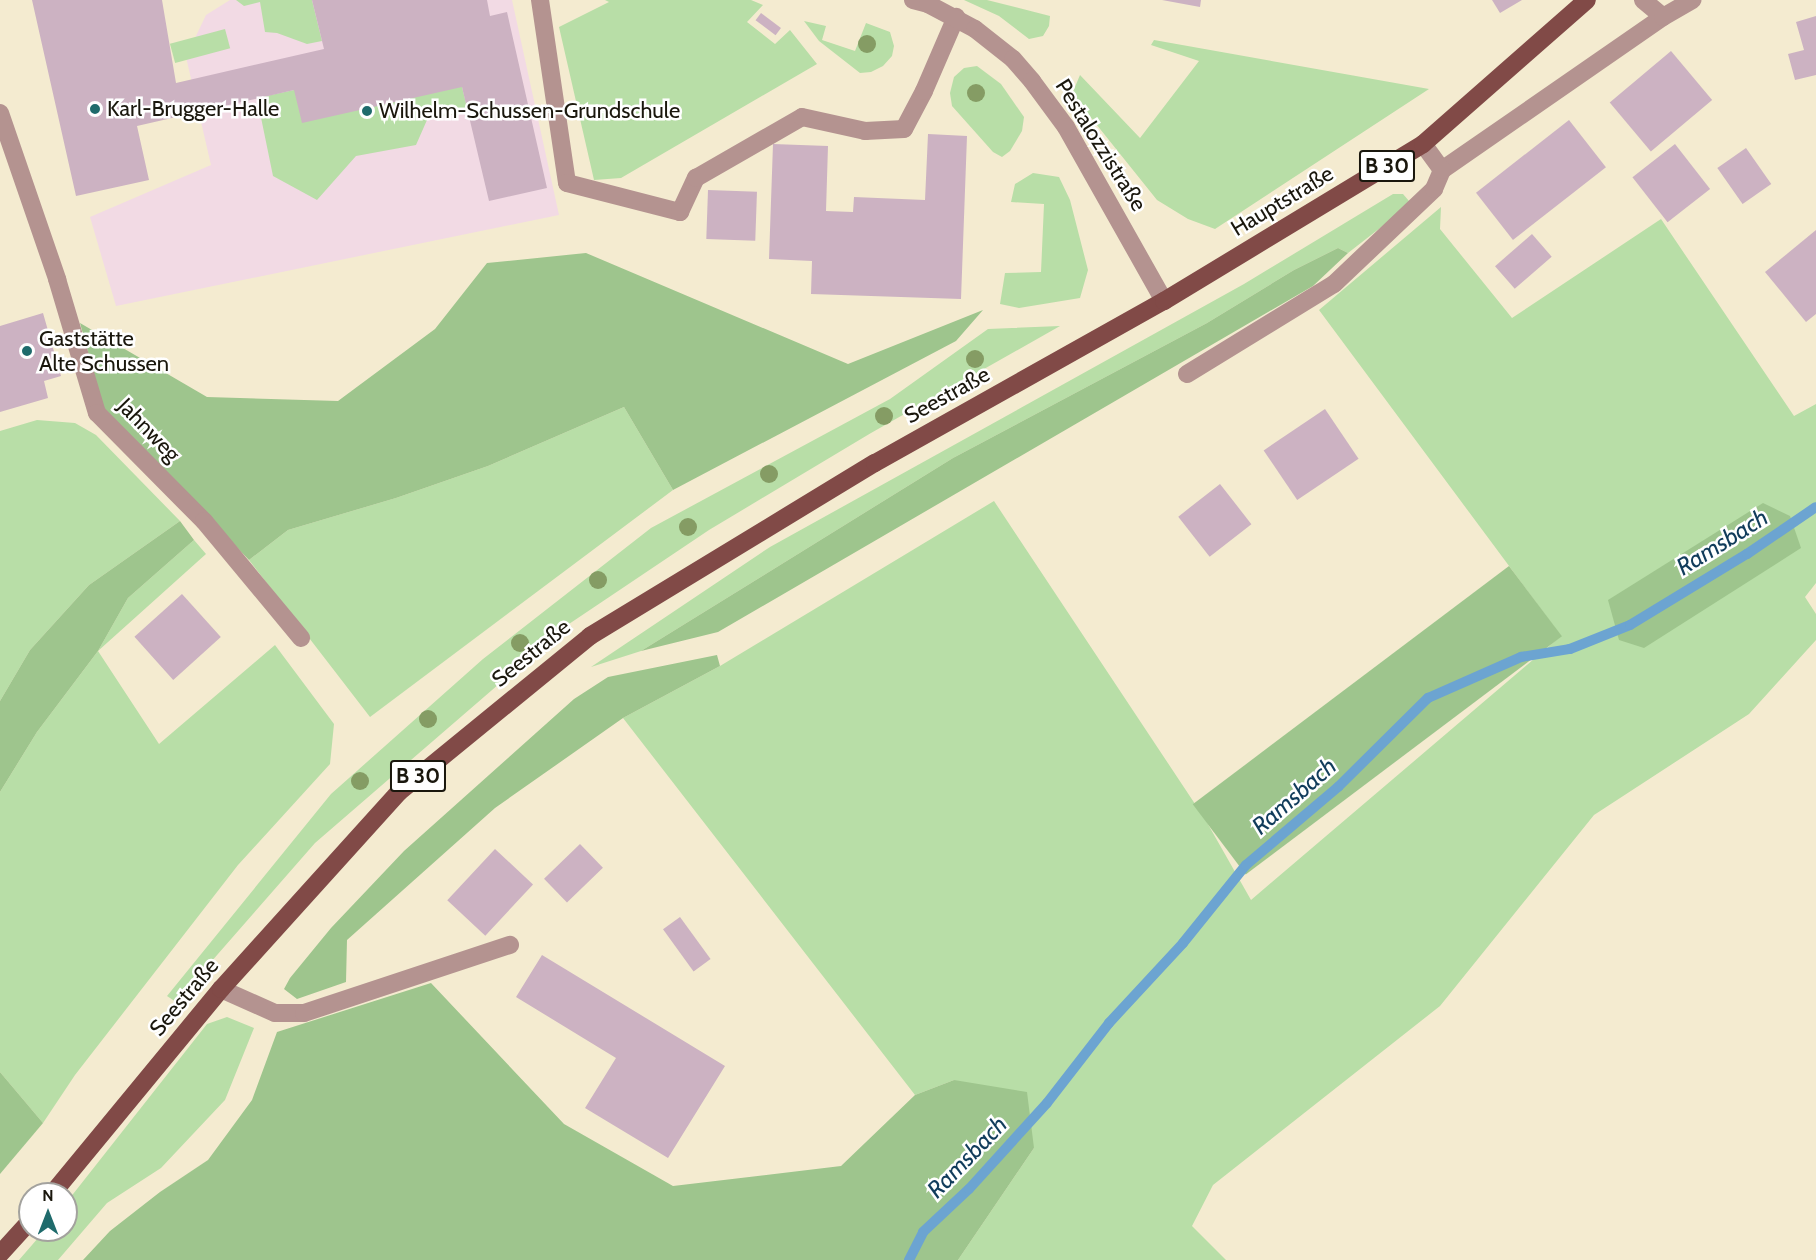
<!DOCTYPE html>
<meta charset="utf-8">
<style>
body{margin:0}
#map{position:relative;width:1816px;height:1260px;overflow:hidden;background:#f4ebd0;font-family:Cabin,sans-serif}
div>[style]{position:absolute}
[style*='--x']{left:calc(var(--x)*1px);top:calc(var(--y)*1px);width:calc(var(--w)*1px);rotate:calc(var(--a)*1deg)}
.education>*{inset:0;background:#f2dae4}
.green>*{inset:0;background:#b8dea7;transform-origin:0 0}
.forest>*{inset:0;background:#9ec58d;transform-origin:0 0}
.stream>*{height:10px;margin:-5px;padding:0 5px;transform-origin:5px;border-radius:5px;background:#6ca4d1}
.building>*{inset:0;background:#ccb2c2;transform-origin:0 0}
.lane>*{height:18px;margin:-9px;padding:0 9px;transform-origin:9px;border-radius:9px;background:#b49390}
.street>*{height:18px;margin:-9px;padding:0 9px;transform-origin:9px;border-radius:9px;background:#b49390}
.primary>*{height:18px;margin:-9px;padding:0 9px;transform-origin:9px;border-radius:9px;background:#814a47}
.trees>*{width:18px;height:18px;margin:-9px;border-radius:50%;background:#859c64}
.dots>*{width:16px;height:16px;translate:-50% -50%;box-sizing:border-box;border:3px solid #fff;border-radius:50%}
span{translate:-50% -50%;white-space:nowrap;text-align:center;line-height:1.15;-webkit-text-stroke:5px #fff;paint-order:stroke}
.shield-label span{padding:2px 4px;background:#fff;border:2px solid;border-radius:4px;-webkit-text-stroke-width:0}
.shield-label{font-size:21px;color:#1a170d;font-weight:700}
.poi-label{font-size:22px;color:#1a170d}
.left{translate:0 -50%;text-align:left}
.street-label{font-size:22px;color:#1a170d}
.water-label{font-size:24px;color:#113c5b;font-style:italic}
.north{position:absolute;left:18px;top:1182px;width:60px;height:60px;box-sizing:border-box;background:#fff;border:2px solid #a3a29e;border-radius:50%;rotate:0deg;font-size:16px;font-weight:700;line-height:24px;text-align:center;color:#1a170d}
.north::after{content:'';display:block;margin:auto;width:21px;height:27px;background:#1f6b6c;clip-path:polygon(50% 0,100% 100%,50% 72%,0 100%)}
</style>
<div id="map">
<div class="education">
<i style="clip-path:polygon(230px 0,512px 0,559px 215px,116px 306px,90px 217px,211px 165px,186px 57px,206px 15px)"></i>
</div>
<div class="green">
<i style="clip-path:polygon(236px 0,312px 0,322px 41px,307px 44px,277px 33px,265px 32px,260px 2px,244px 6px)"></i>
<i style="clip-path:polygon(605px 0,751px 0,763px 5px,747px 22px,775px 44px,790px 30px,817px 64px,621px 178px,594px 180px,559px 27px,609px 2px)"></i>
<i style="clip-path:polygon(964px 0,987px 0,1050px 16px,1049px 26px,1043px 36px,1029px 39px,999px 16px)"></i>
<i style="clip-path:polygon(804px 21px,826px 26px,822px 40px,855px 51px,866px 23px,890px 32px,894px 46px,892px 56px,883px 66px,871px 72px,860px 73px,819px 41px)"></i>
<i style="left:225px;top:29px;width:20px;height:57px;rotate:75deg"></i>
<i style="clip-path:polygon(1154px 40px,1429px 89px,1215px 229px,1188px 219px,1157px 200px,1072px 94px,1080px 75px,1140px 138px,1199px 61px,1151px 45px)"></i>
<i style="clip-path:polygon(977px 66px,1001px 84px,1024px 117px,1022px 131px,1010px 151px,1002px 157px,993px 152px,952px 106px,950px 93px,954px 77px,964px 68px)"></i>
<i style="clip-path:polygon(462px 87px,468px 111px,427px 120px,416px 145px,356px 156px,317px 200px,273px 176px,257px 98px,294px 90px)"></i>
<i style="clip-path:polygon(1033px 173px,1059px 177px,1070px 200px,1088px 270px,1080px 298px,1019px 308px,1000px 304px,1005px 273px,1041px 272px,1044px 204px,1011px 202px,1015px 184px)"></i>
<i style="clip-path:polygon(1393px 194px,1403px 194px,1409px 201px,1407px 207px,1348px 253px,1338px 248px,1294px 270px,1207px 323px,953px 458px,641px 651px,591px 667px,770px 547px,1244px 284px)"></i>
<i style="clip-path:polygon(1441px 207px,1440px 229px,1512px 318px,1661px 219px,1794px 416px,1816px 404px,1816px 583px,1805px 597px,1816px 614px,1816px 640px,1749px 714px,1594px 815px,1440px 1006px,1213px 1185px,1192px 1226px,1226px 1260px,958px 1260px,1034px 1148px,954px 1080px,915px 1095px,623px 718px,720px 666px,994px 501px,1205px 819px,1251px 900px,1561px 636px,1319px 310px)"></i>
<i style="clip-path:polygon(1060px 326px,871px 433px,709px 530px,566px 626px,315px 843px,176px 1002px,167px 996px,331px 794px,483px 659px,651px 528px,890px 399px,988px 329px)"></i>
<i style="clip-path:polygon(624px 407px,673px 490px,370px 717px,249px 560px,288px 530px,396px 498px,488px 466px)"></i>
<i style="clip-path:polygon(37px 420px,75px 423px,96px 435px,180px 521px,89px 585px,30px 650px,0 701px,0 431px)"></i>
<i style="clip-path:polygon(194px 540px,206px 554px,98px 651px,159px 744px,275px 645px,334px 724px,330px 764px,238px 865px,75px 1075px,43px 1123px,0 1072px,0 792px,37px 732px,98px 651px,128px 598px)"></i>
<i style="clip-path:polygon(227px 1017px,254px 1028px,225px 1100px,161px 1168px,107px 1203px,58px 1260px,19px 1260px,45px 1230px,66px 1230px,66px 1203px,207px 1024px)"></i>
</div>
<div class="forest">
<i style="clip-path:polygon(1338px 248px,1348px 253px,1313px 286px,718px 632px,641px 651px,953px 458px,1207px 323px,1294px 270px)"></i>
<i style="clip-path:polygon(586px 253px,848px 364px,983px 310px,956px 341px,673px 490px,624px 407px,488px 466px,396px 498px,288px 530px,249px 560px,103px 407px,80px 323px,207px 397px,338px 401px,435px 329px,487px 263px)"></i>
<i style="clip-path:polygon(1763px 503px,1790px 516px,1801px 548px,1644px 648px,1619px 640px,1608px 600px)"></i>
<i style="clip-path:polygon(180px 521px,194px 540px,128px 598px,98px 651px,37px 732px,0 792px,0 701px,30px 650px,89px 585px)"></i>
<i style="left:1509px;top:566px;width:88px;height:396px;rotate:53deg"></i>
<i style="clip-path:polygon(717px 655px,720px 666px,623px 718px,495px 808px,347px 940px,346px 982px,297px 999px,284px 989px,290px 978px,331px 928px,404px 851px,574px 699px,608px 677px)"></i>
<i style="clip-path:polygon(431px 983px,564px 1124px,673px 1186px,841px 1166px,915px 1095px,954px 1080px,1027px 1092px,1034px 1148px,958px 1260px,83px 1260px,110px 1231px,160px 1192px,208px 1160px,252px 1100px,277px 1032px)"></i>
<i style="clip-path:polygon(0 1072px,43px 1123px,0 1174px)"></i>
</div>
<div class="stream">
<i style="--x:909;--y:1260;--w:31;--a:-63"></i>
<i style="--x:923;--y:1232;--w:63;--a:-43.1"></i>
<i style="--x:969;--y:1189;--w:116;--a:-47.8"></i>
<i style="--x:1047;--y:1103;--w:101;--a:-52.2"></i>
<i style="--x:1109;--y:1023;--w:109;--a:-47.2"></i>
<i style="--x:1183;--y:943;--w:100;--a:-51.1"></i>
<i style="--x:1246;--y:865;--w:121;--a:-40.3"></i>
<i style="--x:1338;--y:787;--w:127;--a:-44.7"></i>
<i style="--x:1428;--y:698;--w:102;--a:-23.8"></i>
<i style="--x:1521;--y:657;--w:50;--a:-9.3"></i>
<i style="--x:1570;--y:649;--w:65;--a:-21.8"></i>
<i style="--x:1630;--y:625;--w:137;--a:-31.3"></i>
<i style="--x:1747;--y:554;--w:83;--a:-34.3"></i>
</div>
<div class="building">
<i style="clip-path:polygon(32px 0,162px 0,176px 83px,324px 49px,312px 0,487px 0,490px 16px,507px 12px,547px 188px,489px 201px,462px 87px,302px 123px,294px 90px,137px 126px,149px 180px,76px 196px)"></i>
<i style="clip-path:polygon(1162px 0,1201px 0,1200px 7px)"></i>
<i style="clip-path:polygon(1492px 0,1522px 0,1500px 13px)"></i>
<i style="left:761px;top:13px;width:25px;height:9px;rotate:37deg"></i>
<i style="clip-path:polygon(1816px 16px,1816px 75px,1795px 80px,1788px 54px,1804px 50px,1796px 22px)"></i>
<i style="left:1671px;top:51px;width:64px;height:80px;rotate:50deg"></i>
<i style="left:1569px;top:120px;width:60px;height:118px;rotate:52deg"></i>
<i style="clip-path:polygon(928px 134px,967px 136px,961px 299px,811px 294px,812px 261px,769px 259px,773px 144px,828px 146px,826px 211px,853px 212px,854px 197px,925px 200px)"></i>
<i style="left:1675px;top:144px;width:57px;height:54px;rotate:52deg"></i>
<i style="left:1746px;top:148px;width:44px;height:35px;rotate:55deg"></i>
<i style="left:708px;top:190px;width:49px;height:49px;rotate:2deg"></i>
<i style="clip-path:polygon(1816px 230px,1816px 314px,1806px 322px,1765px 272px)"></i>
<i style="left:1532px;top:234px;width:30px;height:49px;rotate:49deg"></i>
<i style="clip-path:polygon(43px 313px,61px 376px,44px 381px,48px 398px,0 412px,0 326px)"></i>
<i style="left:1325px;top:409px;width:60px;height:74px;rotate:56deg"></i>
<i style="left:1220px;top:484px;width:51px;height:53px;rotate:52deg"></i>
<i style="left:182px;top:594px;width:58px;height:64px;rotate:48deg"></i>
<i style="left:580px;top:844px;width:33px;height:50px;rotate:46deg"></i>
<i style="left:495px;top:849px;width:52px;height:70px;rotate:43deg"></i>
<i style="left:680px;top:917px;width:52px;height:21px;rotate:54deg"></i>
<i style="clip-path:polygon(542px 955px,725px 1066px,668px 1158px,585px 1108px,616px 1058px,516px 997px)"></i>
</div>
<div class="lane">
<i style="--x:540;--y:0;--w:185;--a:81.6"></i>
<i style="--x:567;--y:183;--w:117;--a:14.4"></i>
<i style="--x:680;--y:212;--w:38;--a:-65"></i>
<i style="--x:696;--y:178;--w:122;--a:-29.9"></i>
<i style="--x:802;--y:117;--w:65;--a:12.5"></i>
<i style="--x:865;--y:131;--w:39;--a:-3"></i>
<i style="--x:904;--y:129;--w:43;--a:-62.2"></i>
<i style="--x:924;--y:91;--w:81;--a:-66.6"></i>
<i style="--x:1442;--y:170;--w:269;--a:-34.7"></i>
<i style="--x:57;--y:279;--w:140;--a:73.4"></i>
<i style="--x:97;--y:413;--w:152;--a:45.3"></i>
<i style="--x:204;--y:521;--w:152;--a:50.3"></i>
<i style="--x:1187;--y:374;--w:172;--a:-31.5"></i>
<i style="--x:1334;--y:284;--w:138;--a:-43.5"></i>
<i style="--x:1434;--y:189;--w:21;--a:-67"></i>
<i style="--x:1442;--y:170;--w:32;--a:-126"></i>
<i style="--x:221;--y:989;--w:59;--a:24"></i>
<i style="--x:275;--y:1013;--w:29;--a:0"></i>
<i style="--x:304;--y:1013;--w:217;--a:-18.3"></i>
</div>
<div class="street">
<i style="--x:913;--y:0;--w:16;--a:15"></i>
<i style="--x:928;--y:4;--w:53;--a:28"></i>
<i style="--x:975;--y:29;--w:48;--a:38.3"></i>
<i style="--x:1013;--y:59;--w:29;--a:49"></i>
<i style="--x:1032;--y:81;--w:57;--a:53.5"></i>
<i style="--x:1066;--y:127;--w:200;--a:60.6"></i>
<i style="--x:1643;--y:0;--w:26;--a:40"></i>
<i style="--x:1663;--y:17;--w:34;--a:-30"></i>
<i style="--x:0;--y:113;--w:176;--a:71"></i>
</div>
<div class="primary">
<i style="--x:52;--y:1194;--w:266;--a:-50.5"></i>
<i style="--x:221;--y:989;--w:266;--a:-47.9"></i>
<i style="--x:399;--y:792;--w:247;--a:-39.2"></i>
<i style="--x:590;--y:636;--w:333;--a:-31.3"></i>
<i style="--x:875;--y:463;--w:331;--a:-29.3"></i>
<i style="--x:1164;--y:301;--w:303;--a:-31.2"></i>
<i style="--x:1423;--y:144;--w:218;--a:-41.3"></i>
<i style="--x:0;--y:1254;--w:45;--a:-47.7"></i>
</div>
<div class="trees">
<i style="left:867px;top:44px"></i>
<i style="left:976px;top:93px"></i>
<i style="left:975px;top:359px"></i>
<i style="left:884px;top:416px"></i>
<i style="left:769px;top:474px"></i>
<i style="left:688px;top:527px"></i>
<i style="left:598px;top:580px"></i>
<i style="left:520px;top:643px"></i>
<i style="left:428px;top:719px"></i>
<i style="left:360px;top:781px"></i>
</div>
<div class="dots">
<i style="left:95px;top:109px;background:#1f6b6c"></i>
<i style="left:367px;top:111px;background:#1f6b6c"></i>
<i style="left:27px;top:351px;background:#1f6b6c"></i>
</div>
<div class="shield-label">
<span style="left:1387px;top:166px">B 30</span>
<span style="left:418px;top:776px">B 30</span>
</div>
<div class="poi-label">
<span class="left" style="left:107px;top:109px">Karl-Brugger-Halle</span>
<span class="left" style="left:379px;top:111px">Wilhelm-Schussen-Grundschule</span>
<span class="left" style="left:39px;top:351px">Gaststätte<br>Alte Schussen</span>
</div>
<div class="street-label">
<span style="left:1101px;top:145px;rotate:58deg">Pestalozzistraße</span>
<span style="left:1282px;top:201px;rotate:-31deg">Hauptstraße</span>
<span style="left:947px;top:395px;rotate:-29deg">Seestraße</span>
<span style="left:149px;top:430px;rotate:46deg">Jahnweg</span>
<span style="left:531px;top:653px;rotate:-39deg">Seestraße</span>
<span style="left:184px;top:997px;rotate:-50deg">Seestraße</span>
</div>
<div class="water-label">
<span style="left:1722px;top:542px;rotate:-32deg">Ramsbach</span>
<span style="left:1294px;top:796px;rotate:-41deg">Ramsbach</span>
<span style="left:967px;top:1157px;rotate:-46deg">Ramsbach</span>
</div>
<div class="north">N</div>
</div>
